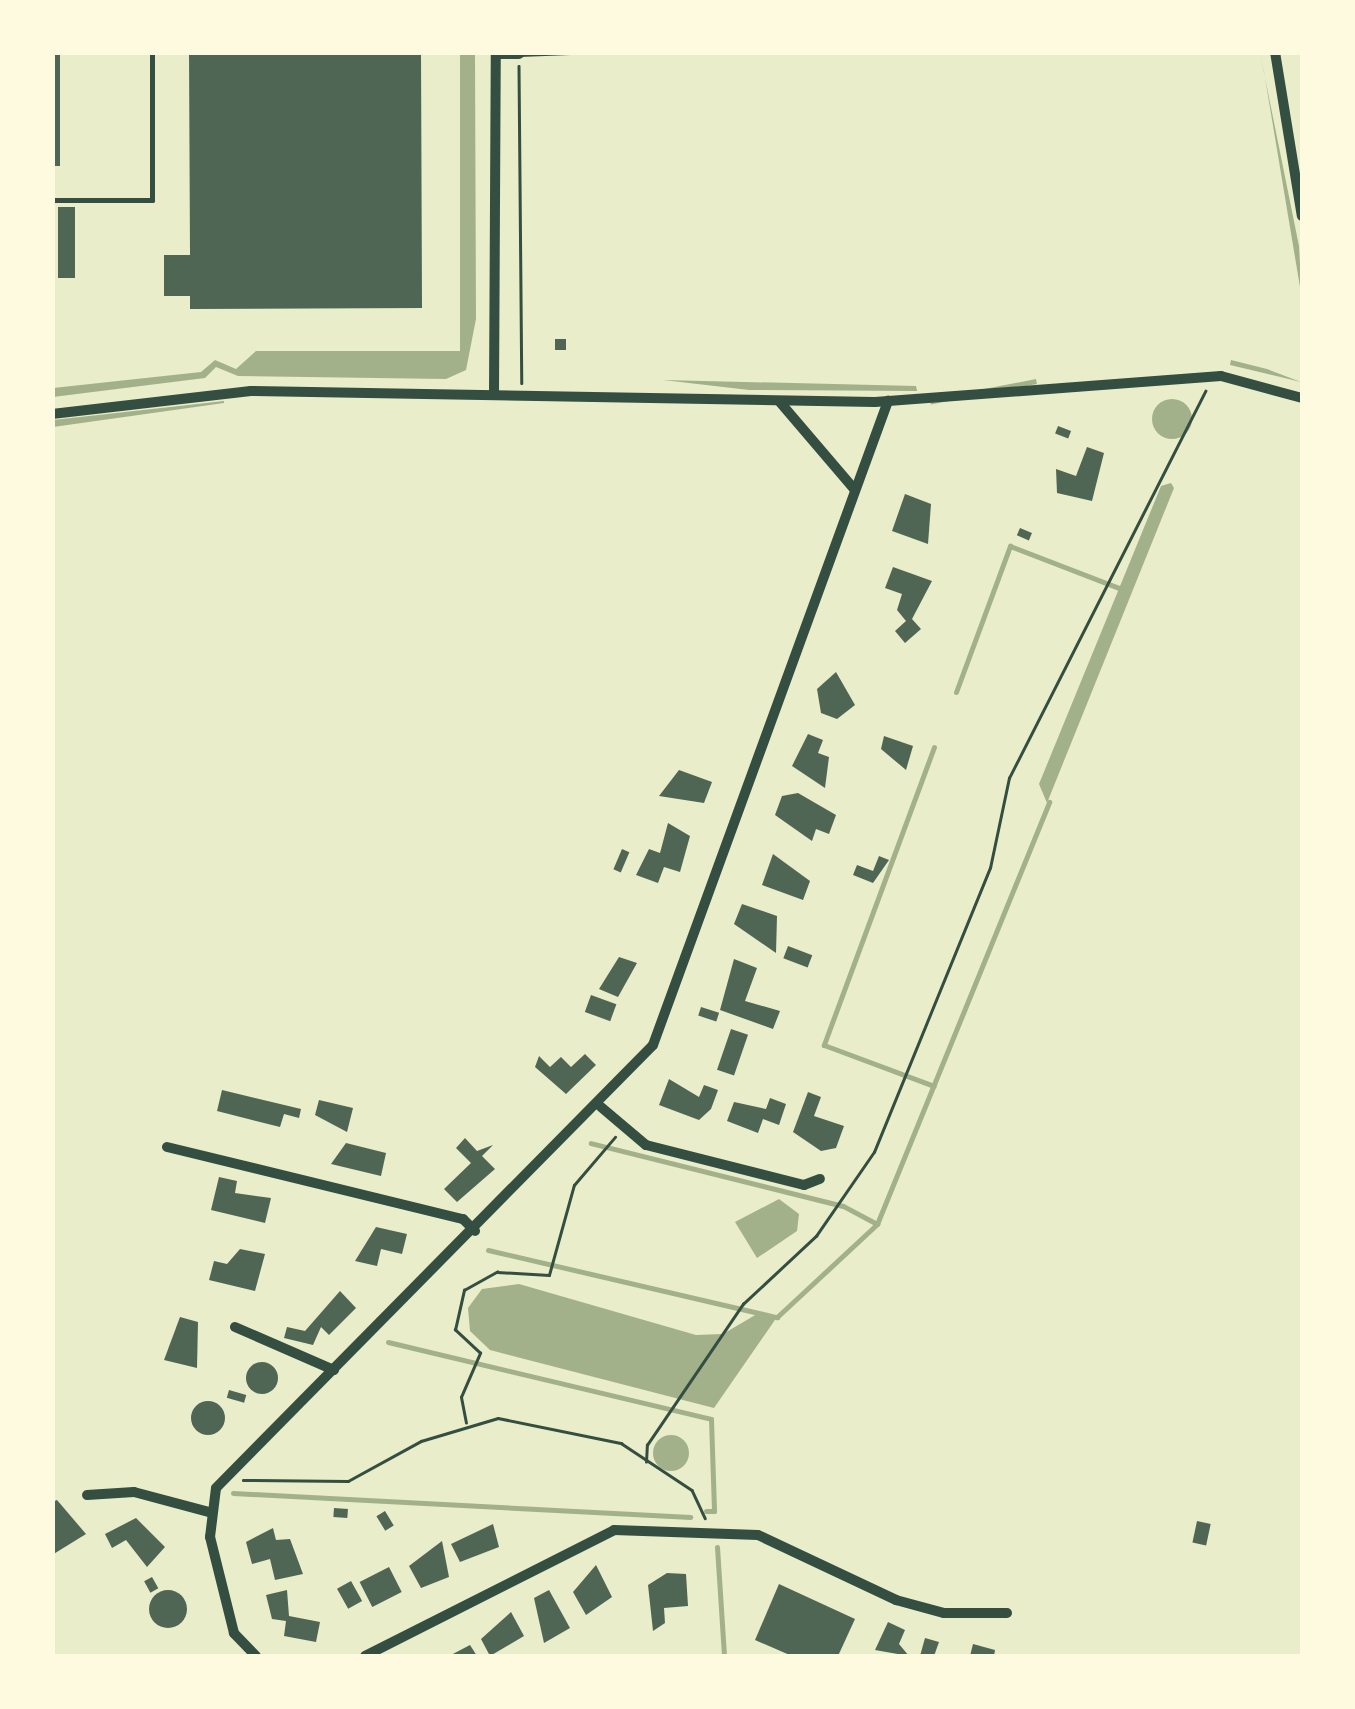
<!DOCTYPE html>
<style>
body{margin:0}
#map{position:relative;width:1355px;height:1709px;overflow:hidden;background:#e9edc9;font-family:Spectral,serif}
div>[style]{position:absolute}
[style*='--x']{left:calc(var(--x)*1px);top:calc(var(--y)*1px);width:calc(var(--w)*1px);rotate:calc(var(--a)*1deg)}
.water>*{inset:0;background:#a3b18a;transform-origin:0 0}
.round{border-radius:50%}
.stream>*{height:5px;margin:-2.5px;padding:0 2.5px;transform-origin:2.5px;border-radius:2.5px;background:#a3b18a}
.building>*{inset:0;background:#4f6655;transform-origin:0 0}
.path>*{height:2.5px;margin:-1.25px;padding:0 1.25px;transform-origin:1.25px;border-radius:1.25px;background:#344e41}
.service>*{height:5px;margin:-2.5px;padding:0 2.5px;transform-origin:2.5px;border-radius:2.5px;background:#344e41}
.minor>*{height:10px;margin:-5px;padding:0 5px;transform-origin:5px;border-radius:5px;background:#344e41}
span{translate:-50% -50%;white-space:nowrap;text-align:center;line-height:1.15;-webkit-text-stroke:10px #fefae0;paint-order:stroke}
.frame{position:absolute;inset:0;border:55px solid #fefae0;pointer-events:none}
</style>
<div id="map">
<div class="water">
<i style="clip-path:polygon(460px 53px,475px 53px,476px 319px,466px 370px,446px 379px,238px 376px,216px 367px,205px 378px,53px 397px,53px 388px,201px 372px,215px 360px,236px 369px,256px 351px,460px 351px)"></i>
<i style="clip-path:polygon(1260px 53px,1299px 246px,1302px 299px,1264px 72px)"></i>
<i style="clip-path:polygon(1231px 360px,1267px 369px,1301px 382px,1230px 365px)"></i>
<i style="left:1036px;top:379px;width:5px;height:108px;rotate:79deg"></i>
<i style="clip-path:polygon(663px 380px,916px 386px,917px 391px,749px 390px)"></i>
<i class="round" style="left:1152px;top:399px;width:40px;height:40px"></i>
<i style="clip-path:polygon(224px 401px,224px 403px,53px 427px,53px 420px)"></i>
<i style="clip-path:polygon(1171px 483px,1174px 488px,1047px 803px,1039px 784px,1161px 486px)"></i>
<i style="clip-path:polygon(779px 1199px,799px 1214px,797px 1231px,757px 1258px,735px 1222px)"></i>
<i style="clip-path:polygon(519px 1284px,696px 1335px,723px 1334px,757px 1314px,777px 1317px,714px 1408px,490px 1350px,470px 1331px,468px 1308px,482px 1289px)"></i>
<i class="round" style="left:653px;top:1435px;width:36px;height:36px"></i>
</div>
<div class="stream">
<i style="--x:956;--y:692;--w:156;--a:-69.7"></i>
<i style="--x:1010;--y:546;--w:122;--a:21.1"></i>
<i style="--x:934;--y:747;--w:318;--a:110.3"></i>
<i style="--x:824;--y:1045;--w:117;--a:20.4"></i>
<i style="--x:877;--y:1224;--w:456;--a:-67.8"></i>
<i style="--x:488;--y:1250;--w:297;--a:13.1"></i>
<i style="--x:777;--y:1317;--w:137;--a:-42.9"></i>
<i style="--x:877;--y:1224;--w:38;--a:-152"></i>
<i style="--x:843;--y:1206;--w:260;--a:-166"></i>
<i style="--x:388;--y:1342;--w:332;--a:13.4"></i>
<i style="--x:711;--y:1419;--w:92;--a:88.1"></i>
<i style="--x:714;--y:1511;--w:8;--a:180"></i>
<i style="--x:233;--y:1493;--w:458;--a:3"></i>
<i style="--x:717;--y:1547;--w:109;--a:86.3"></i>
</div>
<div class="building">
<i style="left:52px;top:52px;width:8px;height:114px"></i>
<i style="clip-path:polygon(189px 52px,421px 52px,422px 308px,190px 309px,190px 296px,164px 296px,164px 255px,190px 255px)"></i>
<i style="left:75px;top:207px;width:71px;height:17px;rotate:90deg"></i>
<i style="left:555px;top:339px;width:11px;height:11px"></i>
<i style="left:1058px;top:426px;width:14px;height:8px;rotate:21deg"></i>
<i style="clip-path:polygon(1087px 447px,1104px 453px,1092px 501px,1057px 493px,1056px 469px,1076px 476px)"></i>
<i style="clip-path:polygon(905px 494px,931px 504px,928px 544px,892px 531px)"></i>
<i style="left:1020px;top:528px;width:13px;height:8px;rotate:23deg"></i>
<i style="clip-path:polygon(893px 567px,932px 581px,912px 619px,921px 629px,905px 643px,895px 631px,906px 621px,897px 610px,902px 594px,885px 588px)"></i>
<i style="clip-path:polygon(836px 672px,855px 705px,837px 719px,821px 713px,817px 689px)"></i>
<i style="clip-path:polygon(808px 734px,823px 740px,818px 753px,829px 757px,825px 788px,792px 766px)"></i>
<i style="clip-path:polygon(884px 736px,913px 746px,906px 770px,881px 749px)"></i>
<i style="clip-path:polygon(679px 770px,712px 782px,704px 803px,659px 796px)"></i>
<i style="clip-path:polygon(798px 793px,836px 815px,829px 834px,816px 829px,812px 841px,775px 815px,782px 796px)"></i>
<i style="clip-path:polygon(668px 823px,690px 836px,680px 872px,664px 867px,658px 883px,636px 875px,649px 849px,660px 853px)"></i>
<i style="left:622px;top:849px;width:8px;height:22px;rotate:23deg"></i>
<i style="clip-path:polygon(773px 854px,810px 881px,803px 900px,762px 885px)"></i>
<i style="clip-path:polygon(879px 856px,889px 860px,873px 883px,853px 875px,857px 865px,873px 871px)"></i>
<i style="clip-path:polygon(742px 904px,777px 916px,776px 953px,734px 924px)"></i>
<i style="left:788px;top:946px;width:26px;height:13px;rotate:21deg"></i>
<i style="clip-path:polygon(619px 957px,637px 963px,618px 997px,599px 989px)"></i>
<i style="clip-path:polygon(734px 959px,757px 968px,745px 1001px,780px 1011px,773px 1029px,720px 1010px)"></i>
<i style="left:591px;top:995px;width:27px;height:18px;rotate:20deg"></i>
<i style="left:701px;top:1007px;width:19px;height:9px;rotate:18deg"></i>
<i style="left:731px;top:1029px;width:18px;height:43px;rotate:19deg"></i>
<i style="clip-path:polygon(585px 1054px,596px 1065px,566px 1094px,535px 1067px,539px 1056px,550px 1067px,561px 1057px,571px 1067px)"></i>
<i style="clip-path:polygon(669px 1079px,699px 1097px,704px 1085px,718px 1090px,711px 1109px,699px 1120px,659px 1105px)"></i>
<i style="clip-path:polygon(222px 1090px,301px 1109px,299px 1118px,284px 1114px,280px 1127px,217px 1111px)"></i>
<i style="clip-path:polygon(808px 1092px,821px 1097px,814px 1116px,844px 1126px,836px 1148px,821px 1151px,793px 1132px)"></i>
<i style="clip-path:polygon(770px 1098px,786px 1104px,779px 1125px,763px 1119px,758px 1133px,727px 1121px,734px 1102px,766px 1109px)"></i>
<i style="clip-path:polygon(319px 1100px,353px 1108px,347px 1132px,315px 1115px)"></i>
<i style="clip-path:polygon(465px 1138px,477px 1151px,493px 1145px,482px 1156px,495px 1169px,457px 1202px,444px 1189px,471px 1163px,456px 1148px)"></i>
<i style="clip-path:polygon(346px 1143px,386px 1153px,381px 1176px,331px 1164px)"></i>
<i style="clip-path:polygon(219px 1177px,237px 1181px,235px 1193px,271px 1198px,265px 1223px,211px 1210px)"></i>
<i style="clip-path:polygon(376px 1227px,407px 1234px,402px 1254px,381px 1249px,377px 1266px,355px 1261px)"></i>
<i style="clip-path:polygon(240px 1249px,265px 1254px,255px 1291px,209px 1280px,214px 1261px,227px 1264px)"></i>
<i style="clip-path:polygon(340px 1291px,356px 1308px,329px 1335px,321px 1327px,313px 1345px,284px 1338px,287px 1327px,305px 1331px)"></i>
<i style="clip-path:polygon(180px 1317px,198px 1322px,197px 1368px,164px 1360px)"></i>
<i class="round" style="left:246px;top:1362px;width:32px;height:32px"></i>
<i style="left:229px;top:1390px;width:18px;height:8px;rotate:16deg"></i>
<i class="round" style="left:191px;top:1401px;width:34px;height:34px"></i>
<i style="clip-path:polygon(57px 1500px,86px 1534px,52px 1555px,52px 1502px)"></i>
<i style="left:334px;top:1508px;width:14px;height:9px;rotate:4deg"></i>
<i style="left:385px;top:1511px;width:17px;height:10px;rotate:59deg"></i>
<i style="clip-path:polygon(136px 1518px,165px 1547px,147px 1567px,126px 1540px,112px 1548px,105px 1534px)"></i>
<i style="left:1197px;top:1521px;width:14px;height:22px;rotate:12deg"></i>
<i style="clip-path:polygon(493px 1524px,499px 1547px,460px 1562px,451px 1544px)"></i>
<i style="clip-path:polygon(273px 1528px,276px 1540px,290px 1539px,303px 1574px,275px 1580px,270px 1559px,252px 1564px,246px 1542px)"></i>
<i style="clip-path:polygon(442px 1541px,449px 1577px,421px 1588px,409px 1566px)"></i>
<i style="clip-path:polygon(596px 1565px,612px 1597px,586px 1615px,573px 1592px)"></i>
<i style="left:389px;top:1567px;width:28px;height:33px;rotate:63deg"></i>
<i style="clip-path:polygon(667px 1573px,686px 1574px,688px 1606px,664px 1608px,665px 1623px,653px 1631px,648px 1585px)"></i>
<i style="left:152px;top:1577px;width:13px;height:9px;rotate:61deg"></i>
<i style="left:351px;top:1581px;width:23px;height:16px;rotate:61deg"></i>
<i style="clip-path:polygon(779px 1584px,855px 1619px,838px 1656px,792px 1656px,755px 1640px)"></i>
<i style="clip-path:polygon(287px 1590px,289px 1616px,320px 1622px,316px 1642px,284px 1636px,286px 1621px,272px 1619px,266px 1595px)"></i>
<i style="clip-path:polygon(549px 1590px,570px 1628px,544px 1643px,534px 1598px)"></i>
<i class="round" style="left:149px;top:1590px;width:38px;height:38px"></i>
<i style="clip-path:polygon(511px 1612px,524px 1636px,490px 1656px,481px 1639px)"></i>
<i style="clip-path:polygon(888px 1622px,905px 1630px,899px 1644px,909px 1656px,875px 1650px)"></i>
<i style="clip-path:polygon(925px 1638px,939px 1642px,934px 1656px,920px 1656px)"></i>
<i style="clip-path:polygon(973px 1644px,995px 1650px,994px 1656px,970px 1656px)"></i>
<i style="clip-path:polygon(470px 1645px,477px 1656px,449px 1656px)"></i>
</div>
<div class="path">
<i style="--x:519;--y:66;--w:317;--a:89.5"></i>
<i style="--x:466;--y:1423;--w:26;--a:-101"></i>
<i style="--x:461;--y:1397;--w:48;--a:-66.6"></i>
<i style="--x:480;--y:1353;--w:34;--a:-137"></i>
<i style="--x:455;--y:1330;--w:41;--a:-77.3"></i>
<i style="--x:464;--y:1290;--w:38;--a:-29"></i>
<i style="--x:497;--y:1272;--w:52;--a:3.3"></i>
<i style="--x:549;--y:1275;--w:93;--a:-74.5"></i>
<i style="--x:574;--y:1185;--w:63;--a:-49.5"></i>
<i style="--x:646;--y:1462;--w:17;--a:-87"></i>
<i style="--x:647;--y:1445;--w:171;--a:-55.8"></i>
<i style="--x:743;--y:1304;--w:100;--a:-43"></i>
<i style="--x:816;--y:1236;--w:102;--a:-55.4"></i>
<i style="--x:874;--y:1152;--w:307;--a:-67.8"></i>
<i style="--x:990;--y:868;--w:92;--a:-78.1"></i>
<i style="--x:1009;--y:778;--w:434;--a:-63.1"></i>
<i style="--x:243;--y:1480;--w:105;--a:0.5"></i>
<i style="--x:348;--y:1481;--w:83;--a:-28.7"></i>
<i style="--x:421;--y:1441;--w:80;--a:-16.6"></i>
<i style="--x:498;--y:1418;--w:126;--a:11.5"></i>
<i style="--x:621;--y:1443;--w:85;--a:33.5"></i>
<i style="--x:692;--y:1490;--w:31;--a:65"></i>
</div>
<div class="service">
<i style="--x:519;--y:54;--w:51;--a:-2.2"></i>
<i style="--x:52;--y:200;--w:100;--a:0"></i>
<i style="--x:152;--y:200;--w:148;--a:-90"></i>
</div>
<div class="minor">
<i style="--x:1275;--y:52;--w:166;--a:80.7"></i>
<i style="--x:496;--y:54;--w:23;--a:0"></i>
<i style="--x:494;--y:394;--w:342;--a:-89.7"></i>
<i style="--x:779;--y:401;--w:117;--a:49.5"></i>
<i style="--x:52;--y:414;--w:200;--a:-6.6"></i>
<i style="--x:251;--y:391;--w:624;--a:1.01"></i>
<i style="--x:875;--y:402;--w:347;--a:-4.3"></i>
<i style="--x:1221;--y:376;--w:84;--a:15.2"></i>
<i style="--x:601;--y:1107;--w:59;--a:40.2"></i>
<i style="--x:646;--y:1145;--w:163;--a:14.2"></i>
<i style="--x:804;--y:1185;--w:17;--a:-21"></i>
<i style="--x:167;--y:1147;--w:305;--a:13.7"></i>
<i style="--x:463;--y:1219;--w:17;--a:45"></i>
<i style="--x:235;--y:1327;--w:108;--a:23.5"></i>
<i style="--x:87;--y:1495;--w:47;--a:-3.7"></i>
<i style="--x:134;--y:1492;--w:78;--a:14.9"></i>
<i style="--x:256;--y:1656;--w:32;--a:-134"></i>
<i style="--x:234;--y:1633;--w:99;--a:-104"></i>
<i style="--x:210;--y:1537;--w:49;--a:-83"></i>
<i style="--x:216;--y:1488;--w:622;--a:-45.39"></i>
<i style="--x:653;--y:1045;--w:686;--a:-69.95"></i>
<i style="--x:365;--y:1656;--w:279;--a:-26.8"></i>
<i style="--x:614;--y:1530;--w:144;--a:2"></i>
<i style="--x:758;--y:1535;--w:153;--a:25.2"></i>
<i style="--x:896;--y:1600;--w:50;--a:15.2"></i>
<i style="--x:944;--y:1613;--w:63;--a:0"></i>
</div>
<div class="frame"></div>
</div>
